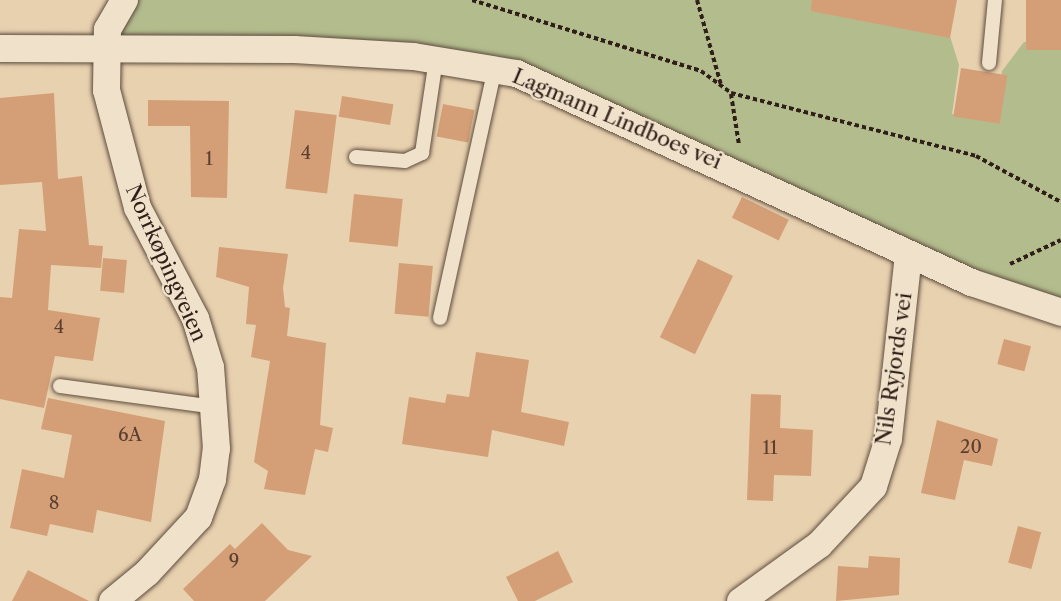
<!DOCTYPE html>
<meta charset="utf-8">
<style>
body{margin:0}
#map{position:relative;width:1061px;height:601px;overflow:hidden;background:#e8d1af;font-family:"Libre Caslon Text",serif}
div>[style]{position:absolute}
[style*='--x']{left:calc(var(--x)*1px);top:calc(var(--y)*1px);width:calc(var(--w)*1px);rotate:calc(var(--a)*1deg)}
.green>*{inset:0;background:#b3bc8d}
.building>*{inset:0;background:#d49f77;transform-origin:0 0}
.path>*{height:4px;margin-top:-2px;transform-origin:0;background:repeating-linear-gradient(90deg,#301f18 0 4.5px,transparent 0 7.5px)}
.roads{filter:drop-shadow(0 0 2px #5e4c3e) drop-shadow(0 0 2px #5e4c3e)}
.lane>*{height:14px;margin:-7px;padding:0 7px;transform-origin:7px;border-radius:7px;background:#f0e1cb}
.street>*{height:27px;margin:-13.5px;padding:0 13.5px;transform-origin:13.5px;border-radius:13.5px;background:#f0e1cb}
span{translate:-50% -50%;white-space:nowrap;text-align:center;line-height:1.15;-webkit-text-stroke:4.5px #f0e1cb;paint-order:stroke}
.number-label{font-size:18px;color:#593f30}
.number-label span{-webkit-text-stroke-width:0}
.street-label{font-size:21px;color:#301f18}
</style>
<div id="map">
<div class="green">
<i style="clip-path:polygon(122px 0,828px 0,948px 30px,959px 65px,952px 114px,995px 121px,1002px 71px,1024px 42px,1061px 40px,1061px 312px,516px 73px,104px 50px)"></i>
</div>
<div class="building">
<i style="clip-path:polygon(812px 0,957px 0,950px 38px,811px 11px)"></i>
<i style="left:1026px;top:0;width:35px;height:50px"></i>
<i style="left:961px;top:68px;width:47px;height:49px;rotate:9deg"></i>
<i style="clip-path:polygon(54px 93px,58px 179px,82px 176px,89px 245px,103px 246px,101px 268px,51px 265px,48px 310px,100px 318px,93px 361px,55px 356px,44px 408px,0 399px,0 297px,12px 298px,19px 229px,46px 231px,42px 182px,0 185px,0 98px)"></i>
<i style="left:342px;top:96px;width:52px;height:21px;rotate:9deg"></i>
<i style="clip-path:polygon(148px 100px,229px 101px,227px 198px,191px 197px,190px 126px,148px 126px)"></i>
<i style="left:443px;top:104px;width:32px;height:33px;rotate:11deg"></i>
<i style="left:295px;top:110px;width:42px;height:79px;rotate:7deg"></i>
<i style="left:354px;top:194px;width:49px;height:48px;rotate:6deg"></i>
<i style="left:742px;top:197px;width:52px;height:23px;rotate:26deg"></i>
<i style="clip-path:polygon(219px 247px,288px 254px,283px 288px,285px 307px,290px 308px,287px 336px,326px 343px,320px 425px,333px 428px,328px 452px,315px 449px,305px 495px,264px 489px,268px 471px,254px 462px,270px 361px,251px 357px,256px 325px,246px 324px,249px 287px,216px 277px)"></i>
<i style="left:103px;top:258px;width:24px;height:33px;rotate:5deg"></i>
<i style="left:698px;top:259px;width:39px;height:87px;rotate:26deg"></i>
<i style="left:399px;top:263px;width:34px;height:51px;rotate:5deg"></i>
<i style="left:1004px;top:339px;width:28px;height:26px;rotate:15deg"></i>
<i style="clip-path:polygon(476px 352px,529px 360px,521px 412px,569px 422px,564px 446px,492px 430px,488px 457px,402px 444px,409px 397px,445px 403px,447px 394px,469px 397px)"></i>
<i style="clip-path:polygon(751px 394px,781px 395px,780px 428px,813px 430px,811px 476px,774px 475px,773px 501px,747px 500px)"></i>
<i style="clip-path:polygon(48px 398px,165px 421px,151px 522px,97px 510px,93px 533px,50px 524px,47px 536px,10px 528px,22px 469px,64px 478px,72px 435px,41px 429px)"></i>
<i style="clip-path:polygon(937px 420px,998px 439px,992px 466px,964px 460px,955px 500px,921px 493px)"></i>
<i style="clip-path:polygon(262px 523px,288px 550px,312px 556px,265px 601px,194px 601px,183px 589px,230px 544px,235px 549px)"></i>
<i style="left:1018px;top:526px;width:24px;height:38px;rotate:15deg"></i>
<i style="clip-path:polygon(558px 551px,573px 582px,535px 601px,518px 601px,506px 577px)"></i>
<i style="clip-path:polygon(869px 556px,900px 558px,899px 595px,836px 601px,838px 566px,868px 568px)"></i>
<i style="clip-path:polygon(28px 570px,89px 601px,12px 601px)"></i>
</div>
<div class="path">
<i style="--x:472;--y:0;--w:240;--a:17.2"></i>
<i style="--x:701;--y:71;--w:37;--a:36"></i>
<i style="--x:731;--y:93;--w:253;--a:14.4"></i>
<i style="--x:976;--y:156;--w:97;--a:28.4"></i>
<i style="--x:697;--y:0;--w:88;--a:74.2"></i>
<i style="--x:731;--y:94;--w:52;--a:81.1"></i>
<i style="--x:1010;--y:264;--w:56;--a:-25.2"></i>
</div>
<div class="roads">
<div class="lane">
<i style="--x:989;--y:63;--w:63;--a:-84.6"></i>
<i style="--x:356;--y:157;--w:49;--a:4.7"></i>
<i style="--x:405;--y:161;--w:19;--a:-25"></i>
<i style="--x:422;--y:153;--w:95;--a:-81.5"></i>
<i style="--x:440;--y:318;--w:256;--a:-77.6"></i>
<i style="--x:60;--y:386;--w:156;--a:7.7"></i>
</div>
<div class="street">
<i style="--x:0;--y:48;--w:294;--a:0.2"></i>
<i style="--x:294;--y:49;--w:119;--a:3.4"></i>
<i style="--x:413;--y:56;--w:104;--a:9.4"></i>
<i style="--x:516;--y:73;--w:501;--a:24.67"></i>
<i style="--x:971;--y:282;--w:95;--a:18.4"></i>
<i style="--x:112;--y:601;--w:45;--a:-39.6"></i>
<i style="--x:147;--y:572;--w:75;--a:-47.2"></i>
<i style="--x:198;--y:517;--w:40;--a:-69.8"></i>
<i style="--x:212;--y:479;--w:31;--a:-83"></i>
<i style="--x:216;--y:448;--w:81;--a:-94.2"></i>
<i style="--x:210;--y:367;--w:51;--a:-107"></i>
<i style="--x:195;--y:318;--w:125;--a:-117.6"></i>
<i style="--x:137;--y:207;--w:121;--a:-104.8"></i>
<i style="--x:106;--y:90;--w:61;--a:-89.1"></i>
<i style="--x:107;--y:29;--w:34;--a:-60"></i>
<i style="--x:740;--y:601;--w:97;--a:-35.8"></i>
<i style="--x:819;--y:544;--w:79;--a:-47"></i>
<i style="--x:873;--y:486;--w:50;--a:-72.6"></i>
<i style="--x:888;--y:438;--w:185;--a:-83.8"></i>
</div>
</div>
<div class="number-label">
<span style="left:306px;top:153px">4</span>
<span style="left:209px;top:159px">1</span>
<span style="left:59px;top:327px">4</span>
<span style="left:130px;top:435px">6A</span>
<span style="left:971px;top:447px">20</span>
<span style="left:770px;top:448px">11</span>
<span style="left:54px;top:503px">8</span>
<span style="left:234px;top:561px">9</span>
</div>
<div class="street-label">
<span style="left:617px;top:119px;rotate:23deg">Lagmann Lindboes vei</span>
<span style="left:166px;top:263px;rotate:66deg">Norrkøpingveien</span>
<span style="left:894px;top:369px;rotate:-82deg">Nils Ryjords vei</span>
</div>
</div>
